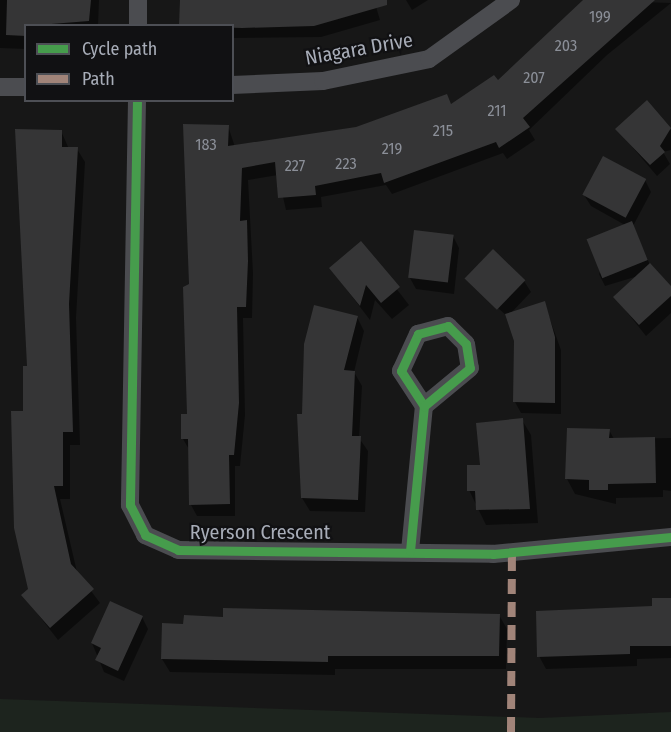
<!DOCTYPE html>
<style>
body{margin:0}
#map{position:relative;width:671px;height:732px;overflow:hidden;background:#171717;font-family:"Fira Sans Condensed",sans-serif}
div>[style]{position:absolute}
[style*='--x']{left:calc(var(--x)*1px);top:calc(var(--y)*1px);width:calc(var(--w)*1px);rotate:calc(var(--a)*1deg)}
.green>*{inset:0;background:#1d241e}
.shadow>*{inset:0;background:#0007}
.building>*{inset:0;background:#353536;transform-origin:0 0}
.minor>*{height:18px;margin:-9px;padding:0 9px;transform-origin:9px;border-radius:9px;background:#4b4c50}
.quiet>*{height:8px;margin-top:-4px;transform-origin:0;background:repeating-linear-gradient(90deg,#a18479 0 15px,transparent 0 23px)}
.cycleway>*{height:9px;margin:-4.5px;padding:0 4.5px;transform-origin:4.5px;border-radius:4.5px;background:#469c4c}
span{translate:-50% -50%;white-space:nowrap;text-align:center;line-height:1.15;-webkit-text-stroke:4.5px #111113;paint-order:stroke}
.number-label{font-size:16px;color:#8b8f98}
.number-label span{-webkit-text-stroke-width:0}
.street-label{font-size:20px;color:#a8adb8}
.legend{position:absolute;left:24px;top:24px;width:210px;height:78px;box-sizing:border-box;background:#111113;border:2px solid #4d4f55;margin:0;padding:8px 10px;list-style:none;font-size:18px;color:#a8adb8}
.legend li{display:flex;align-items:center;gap:12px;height:30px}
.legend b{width:30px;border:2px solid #4d4f55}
</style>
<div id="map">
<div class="green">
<i style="clip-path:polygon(0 699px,540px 718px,671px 712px,671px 732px,0 732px)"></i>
</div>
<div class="shadow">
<i style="clip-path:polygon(0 0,99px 0,98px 26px,26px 26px,26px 49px,0 48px)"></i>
<i style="clip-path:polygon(182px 0,374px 0,380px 20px,321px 37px,232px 38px,232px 26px)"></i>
<i style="clip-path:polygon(406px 0,428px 0,412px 10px)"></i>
<i style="clip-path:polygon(586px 0,671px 3px,607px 55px,529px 130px,535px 140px,507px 159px,503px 153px,392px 194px,386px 185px,321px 197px,322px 207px,286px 210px,278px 175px,248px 180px,253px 273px,252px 318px,243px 318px,245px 415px,240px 466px,235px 466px,235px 516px,197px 516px,191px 505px,190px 451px,183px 439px,189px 415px,190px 285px,228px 126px,235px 147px,356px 129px,452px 106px,498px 83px)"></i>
<i style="clip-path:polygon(647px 103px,671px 130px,671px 150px,663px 152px,670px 164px,657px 176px,617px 129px)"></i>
<i style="clip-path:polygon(61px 131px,69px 149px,77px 149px,85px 162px,76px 318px,80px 445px,70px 445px,70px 499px,60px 499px,77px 572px,100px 603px,58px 640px,23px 595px,30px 589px,24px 413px)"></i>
<i style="clip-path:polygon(645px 180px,651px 192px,633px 226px,650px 265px,671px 288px,671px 313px,646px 336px,615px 297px,638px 276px,605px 286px,599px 274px,625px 225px,591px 206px,584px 195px)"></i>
<i style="clip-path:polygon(453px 236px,459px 248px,454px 294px,416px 289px,410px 278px)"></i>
<i style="clip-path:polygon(361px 243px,409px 305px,392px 319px,375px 300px,370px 320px,331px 269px)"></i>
<i style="clip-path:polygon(467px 280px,524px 281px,531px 292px,510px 314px,544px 303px,561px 350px,561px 414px,521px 413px,515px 402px,515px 341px,508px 317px)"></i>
<i style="clip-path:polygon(357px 317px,364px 331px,354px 372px,362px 386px,359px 438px,368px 451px,365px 512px,310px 511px,302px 498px,304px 415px)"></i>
<i style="clip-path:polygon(522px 420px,531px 435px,538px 523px,486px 525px,469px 490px)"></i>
<i style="clip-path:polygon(609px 430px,614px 439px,671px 438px,671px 491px,663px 490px,663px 497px,616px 498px,616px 504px,575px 494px,567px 479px)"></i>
<i style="clip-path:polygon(671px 600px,671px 658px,637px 659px,637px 666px,546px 669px,539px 656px)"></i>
<i style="clip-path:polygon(499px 615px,507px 629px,506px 669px,335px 669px,335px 675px,170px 672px,162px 659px,185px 626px)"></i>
<i style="clip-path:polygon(142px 617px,148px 629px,124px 681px,104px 672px,92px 643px)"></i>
</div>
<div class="building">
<i style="clip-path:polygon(7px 0,91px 0,89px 21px,26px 26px,26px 36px,6px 35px)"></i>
<i style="clip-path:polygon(180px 0,387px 0,387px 5px,314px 26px,242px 28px,179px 26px)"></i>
<i style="clip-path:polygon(583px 0,655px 0,523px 118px,530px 127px,499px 148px,496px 142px,384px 183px,381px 173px,315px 186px,316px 195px,278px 198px,275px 162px,242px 168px,240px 221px,247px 220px,248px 261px,246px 307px,237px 307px,239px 403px,234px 455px,229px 455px,230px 504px,189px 505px,188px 439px,181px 439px,181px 414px,187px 414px,183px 287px,189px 284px,183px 124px,229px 125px,228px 146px,356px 127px,447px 94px,451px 104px,494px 75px,498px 80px)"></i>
<i style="clip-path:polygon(647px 100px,671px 128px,660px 146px,665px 152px,650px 165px,615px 129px)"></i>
<i style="clip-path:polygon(15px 129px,62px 130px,62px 147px,78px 147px,69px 304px,73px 432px,63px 432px,63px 486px,54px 486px,71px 564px,94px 589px,50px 628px,21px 595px,28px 589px,14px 528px,11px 411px,23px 411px,23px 366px,27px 366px)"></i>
<i style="left:603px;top:156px;width:49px;height:44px;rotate:28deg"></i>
<i style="left:632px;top:221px;width:42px;height:49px;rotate:68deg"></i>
<i style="left:414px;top:230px;width:40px;height:48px;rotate:7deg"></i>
<i style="clip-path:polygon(361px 241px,400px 287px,381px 303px,366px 285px,360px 306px,329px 268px)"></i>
<i style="left:493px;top:249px;width:45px;height:41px;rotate:44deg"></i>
<i style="clip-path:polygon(650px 263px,671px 286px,671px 296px,639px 325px,613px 297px)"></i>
<i style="clip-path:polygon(545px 301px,555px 337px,555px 403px,513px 402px,514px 341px,505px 314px)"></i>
<i style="clip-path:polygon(314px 305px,358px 316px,344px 370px,355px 371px,352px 436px,361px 436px,358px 500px,301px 498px,297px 414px,302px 414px,304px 344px)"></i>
<i style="clip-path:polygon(523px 418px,530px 509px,476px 510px,475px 491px,467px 491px,467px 465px,480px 465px,476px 423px)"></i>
<i style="clip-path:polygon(567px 428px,610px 429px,609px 438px,655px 437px,656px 483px,608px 484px,608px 490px,589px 490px,589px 480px,565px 479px)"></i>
<i style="clip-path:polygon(652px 598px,671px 598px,671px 646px,630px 646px,630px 654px,537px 657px,536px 611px,652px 606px)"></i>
<i style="clip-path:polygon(110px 601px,143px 616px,118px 671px,95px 660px,101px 648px,91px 643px)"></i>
<i style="clip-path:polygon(223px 608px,500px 614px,499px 656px,328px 656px,328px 662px,161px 659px,162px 623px,183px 624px,184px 615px,223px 617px)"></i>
</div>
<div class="minor">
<i style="--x:138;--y:26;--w:26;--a:-90"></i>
<i style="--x:232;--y:85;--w:91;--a:-2.5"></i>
<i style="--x:323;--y:81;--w:108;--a:-11.7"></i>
<i style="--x:429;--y:59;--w:101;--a:-35.7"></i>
<i style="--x:0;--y:87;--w:26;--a:0"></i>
<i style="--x:137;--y:100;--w:405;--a:91"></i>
<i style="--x:130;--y:505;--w:34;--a:63"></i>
<i style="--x:145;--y:535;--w:36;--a:24"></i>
<i style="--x:178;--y:550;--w:315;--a:0.7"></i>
<i style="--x:493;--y:554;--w:179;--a:-5.5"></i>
<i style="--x:410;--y:551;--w:146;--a:-84.5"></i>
<i style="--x:424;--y:406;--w:42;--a:-123.3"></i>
<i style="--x:401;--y:371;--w:41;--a:-65.3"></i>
<i style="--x:418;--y:334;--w:31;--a:-15"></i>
<i style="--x:448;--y:326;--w:25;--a:45"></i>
<i style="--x:466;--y:344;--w:24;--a:81"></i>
<i style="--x:470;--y:368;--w:60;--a:140.4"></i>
</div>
<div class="quiet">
<i style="--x:511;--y:732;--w:179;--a:-89.7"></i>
</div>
<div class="cycleway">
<i style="--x:137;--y:100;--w:405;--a:91"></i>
<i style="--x:130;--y:505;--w:34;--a:63"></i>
<i style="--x:145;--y:535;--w:36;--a:24"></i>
<i style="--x:178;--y:550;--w:315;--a:0.7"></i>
<i style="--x:493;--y:554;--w:179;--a:-5.5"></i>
<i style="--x:410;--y:551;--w:146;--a:-84.5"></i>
<i style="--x:424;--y:406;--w:42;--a:-123.3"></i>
<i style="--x:401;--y:371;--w:41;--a:-65.3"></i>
<i style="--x:418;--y:334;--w:31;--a:-15"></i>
<i style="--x:448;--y:326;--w:25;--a:45"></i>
<i style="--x:466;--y:344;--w:24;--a:81"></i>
<i style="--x:470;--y:368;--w:60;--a:140.4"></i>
</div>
<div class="number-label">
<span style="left:600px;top:17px">199</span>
<span style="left:566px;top:46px">203</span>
<span style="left:534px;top:78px">207</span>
<span style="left:497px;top:111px">211</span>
<span style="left:443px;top:131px">215</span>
<span style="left:206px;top:145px">183</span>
<span style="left:392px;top:149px">219</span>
<span style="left:346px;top:164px">223</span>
<span style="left:295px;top:166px">227</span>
</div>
<div class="street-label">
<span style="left:359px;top:49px;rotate:-10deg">Niagara Drive</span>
<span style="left:260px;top:532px">Ryerson Crescent</span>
</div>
<ul class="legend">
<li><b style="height:8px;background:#469c4c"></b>Cycle path</li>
<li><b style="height:8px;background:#a18479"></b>Path</li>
</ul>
</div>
